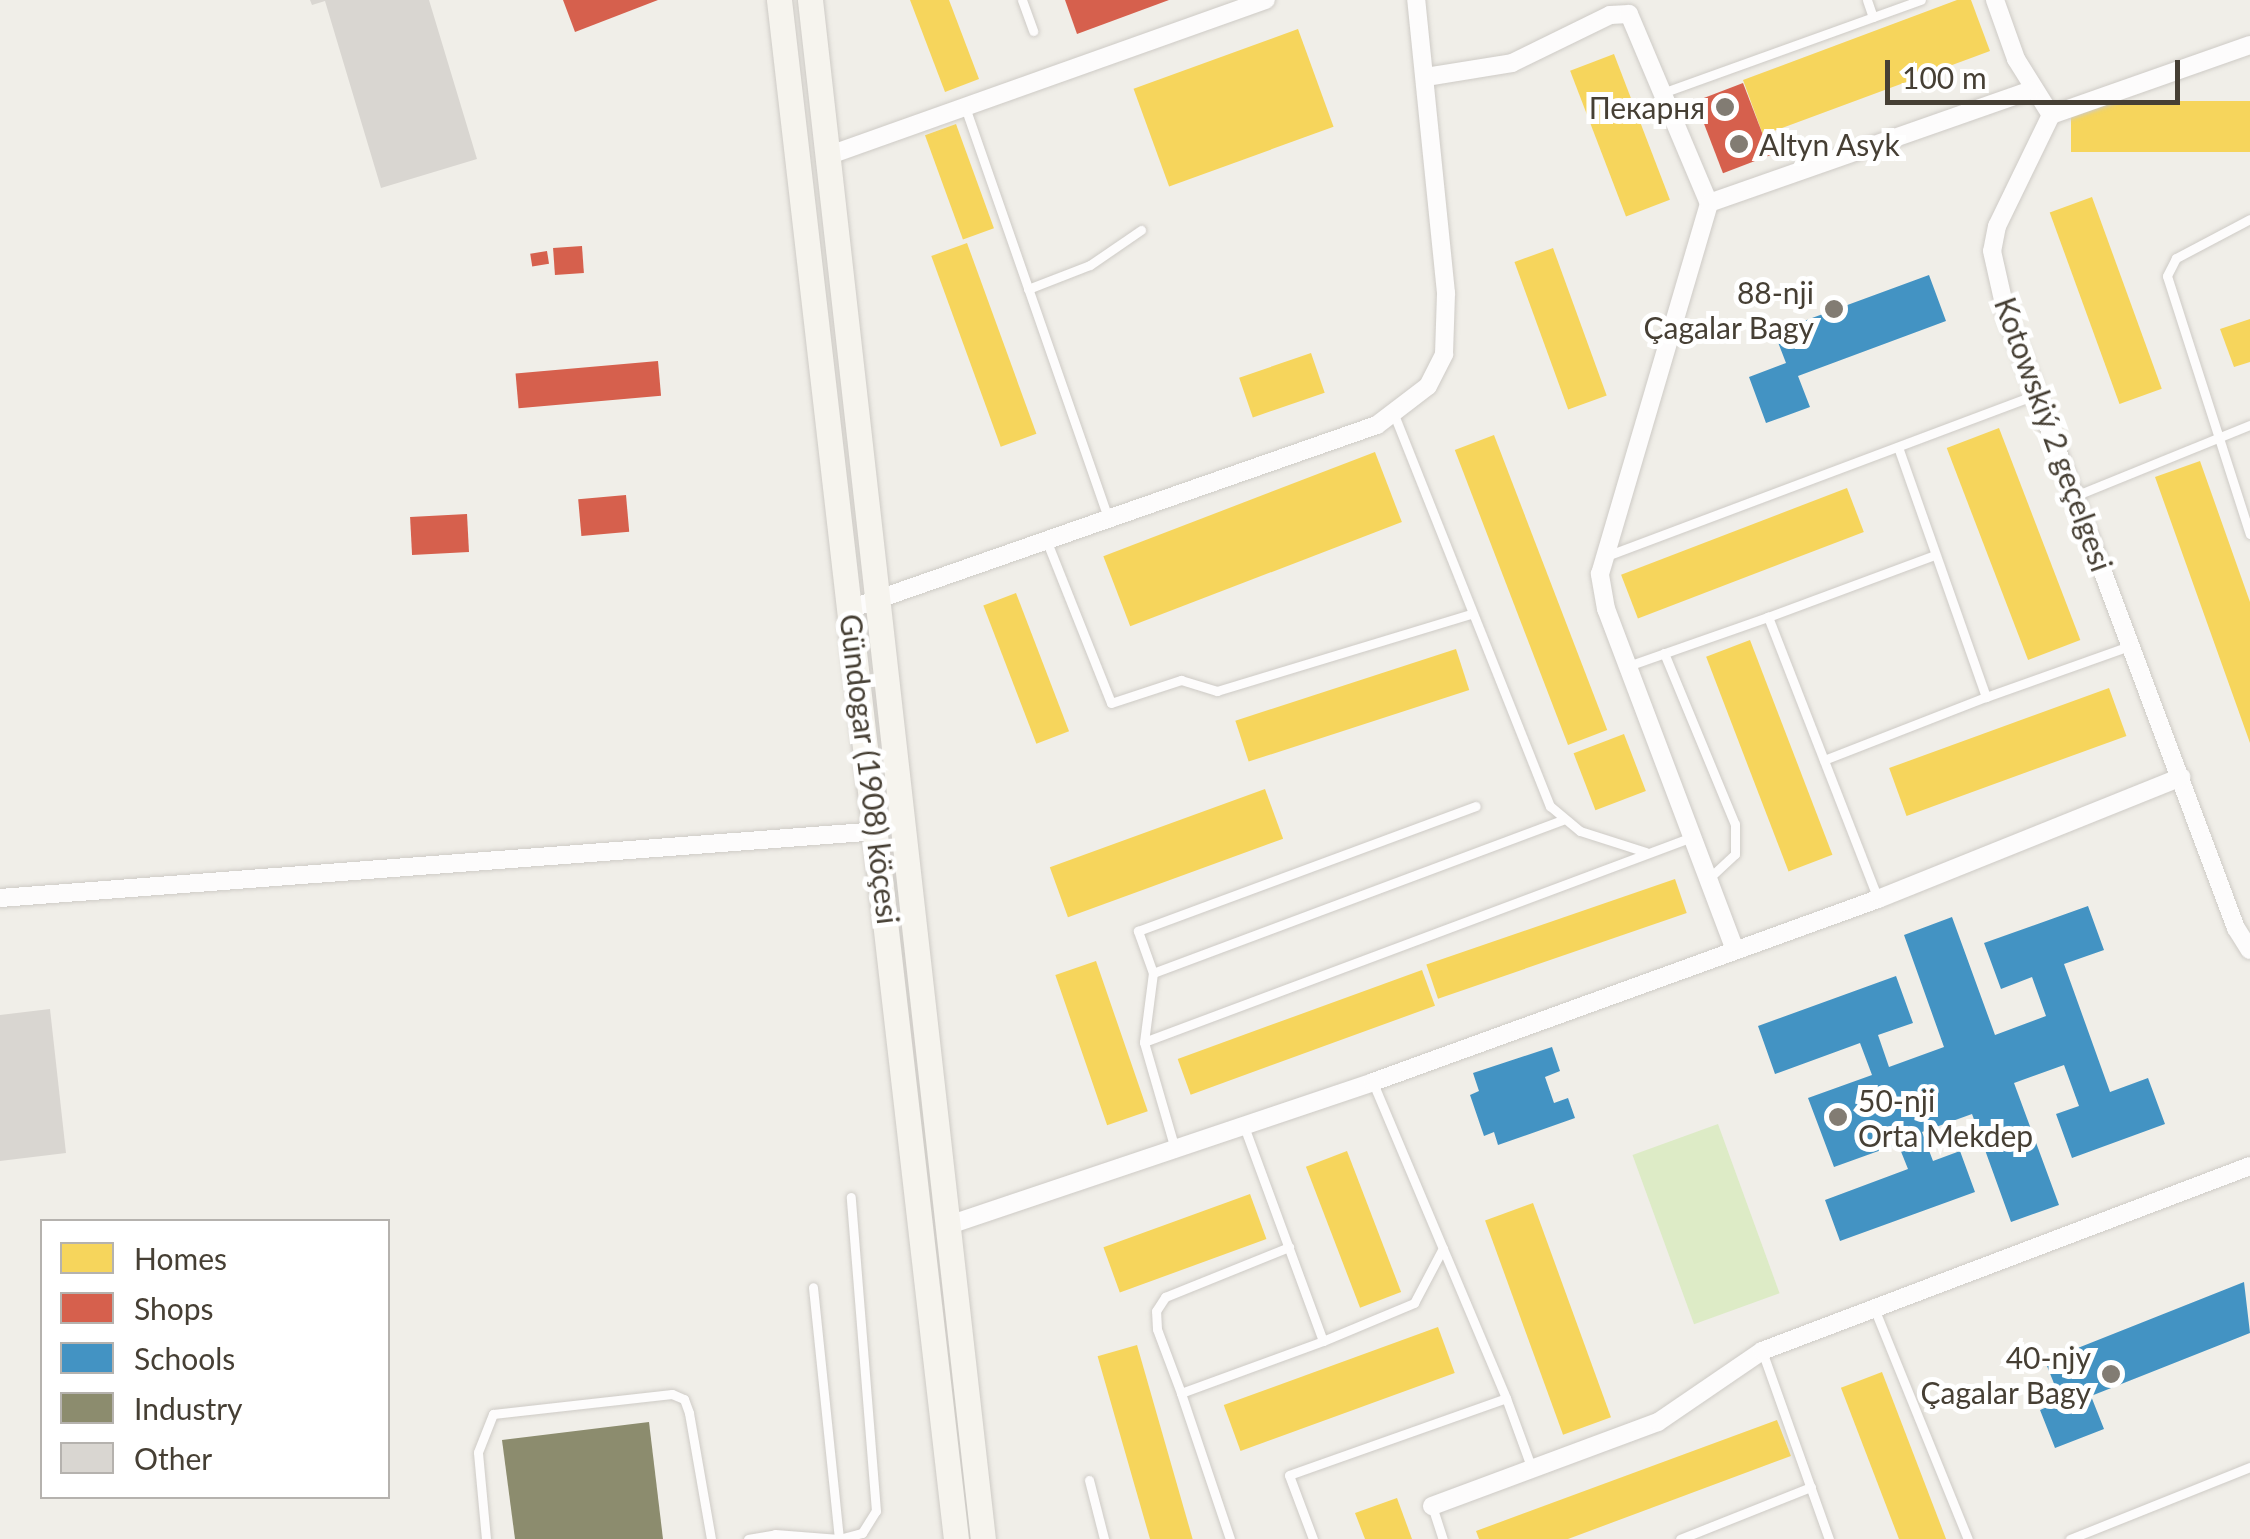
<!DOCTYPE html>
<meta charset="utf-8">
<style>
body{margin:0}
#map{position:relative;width:2250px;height:1539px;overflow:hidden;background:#f0eee8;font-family:Lato,sans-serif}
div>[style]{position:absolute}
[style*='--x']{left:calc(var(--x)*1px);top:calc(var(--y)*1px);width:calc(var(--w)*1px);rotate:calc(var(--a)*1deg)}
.green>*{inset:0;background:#ddebc6;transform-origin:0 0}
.homes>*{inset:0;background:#f6d55c;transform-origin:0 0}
.shops>*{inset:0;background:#d6604d;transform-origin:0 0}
.schools>*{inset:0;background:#4393c3}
.industry>*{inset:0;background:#8c8c6e}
.building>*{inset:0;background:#d9d6d1}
.roads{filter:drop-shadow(0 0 2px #cecbc6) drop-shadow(0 0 2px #cecbc6)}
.service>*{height:9px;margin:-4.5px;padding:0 4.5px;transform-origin:4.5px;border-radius:4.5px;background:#fdfcfc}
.minor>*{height:18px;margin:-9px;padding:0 9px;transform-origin:9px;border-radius:9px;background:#fdfcfc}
.secondary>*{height:25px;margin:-12.5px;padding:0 12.5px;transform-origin:12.5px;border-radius:12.5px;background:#f6f4ee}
.dots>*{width:28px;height:28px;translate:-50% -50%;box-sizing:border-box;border:5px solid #fff;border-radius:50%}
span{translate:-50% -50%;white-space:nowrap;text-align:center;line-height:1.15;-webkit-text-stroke:10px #fff;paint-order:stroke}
.poi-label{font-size:30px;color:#463f34}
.right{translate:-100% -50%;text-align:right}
.left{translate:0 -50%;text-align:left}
.street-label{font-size:30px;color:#463f34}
.legend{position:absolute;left:40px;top:1219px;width:350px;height:280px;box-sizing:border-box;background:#fff;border:2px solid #b5b2ae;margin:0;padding:12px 18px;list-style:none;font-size:30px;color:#463f34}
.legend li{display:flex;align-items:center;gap:20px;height:50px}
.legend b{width:50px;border:2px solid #b5b2ae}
.scale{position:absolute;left:1885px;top:60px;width:295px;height:45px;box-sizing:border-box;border:5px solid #463f34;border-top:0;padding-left:12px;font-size:30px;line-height:35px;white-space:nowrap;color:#463f34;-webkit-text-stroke:8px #fff;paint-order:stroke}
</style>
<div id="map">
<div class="green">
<i style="left:1718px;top:1124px;width:180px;height:91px;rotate:70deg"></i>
</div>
<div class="homes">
<i style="clip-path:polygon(910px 0,949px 0,979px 79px,945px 92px)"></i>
<i style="clip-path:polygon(1957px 0,1971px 0,1990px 51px,1763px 135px,1743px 80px)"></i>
<i style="left:1298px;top:29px;width:104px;height:175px;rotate:70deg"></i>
<i style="left:1614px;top:54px;width:156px;height:47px;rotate:69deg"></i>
<i style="left:2250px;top:101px;width:51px;height:179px;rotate:90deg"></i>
<i style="left:956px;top:124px;width:111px;height:33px;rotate:70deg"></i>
<i style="left:2092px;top:197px;width:204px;height:45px;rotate:70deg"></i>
<i style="left:967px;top:243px;width:203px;height:38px;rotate:70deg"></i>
<i style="left:1553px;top:248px;width:157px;height:41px;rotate:70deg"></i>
<i style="clip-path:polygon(2250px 319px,2250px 362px,2234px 367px,2220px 329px)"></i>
<i style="left:1311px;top:353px;width:42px;height:76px;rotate:71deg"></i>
<i style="left:1999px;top:428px;width:227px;height:56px;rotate:69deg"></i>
<i style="left:1494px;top:435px;width:316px;height:42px;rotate:69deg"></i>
<i style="left:1375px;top:452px;width:75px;height:291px;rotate:69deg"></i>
<i style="clip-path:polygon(2200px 461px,2250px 602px,2250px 743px,2155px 477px)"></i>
<i style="left:1847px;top:488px;width:47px;height:242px;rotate:69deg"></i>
<i style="left:1016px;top:593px;width:148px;height:35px;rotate:69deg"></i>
<i style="left:1750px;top:640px;width:230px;height:47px;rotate:69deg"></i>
<i style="left:1456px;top:649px;width:43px;height:232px;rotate:72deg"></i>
<i style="left:2109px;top:688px;width:51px;height:234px;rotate:70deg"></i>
<i style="left:1624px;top:734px;width:61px;height:54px;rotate:69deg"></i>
<i style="left:1265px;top:789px;width:53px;height:229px;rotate:70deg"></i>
<i style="left:1675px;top:879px;width:36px;height:263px;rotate:71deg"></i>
<i style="left:1096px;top:961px;width:159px;height:43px;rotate:71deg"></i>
<i style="left:1422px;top:970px;width:38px;height:260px;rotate:70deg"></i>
<i style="left:1347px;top:1151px;width:151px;height:44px;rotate:69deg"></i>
<i style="left:1250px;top:1194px;width:48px;height:156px;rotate:70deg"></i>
<i style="left:1533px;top:1203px;width:228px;height:51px;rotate:70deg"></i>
<i style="left:1438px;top:1327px;width:49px;height:228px;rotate:70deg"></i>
<i style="left:1137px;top:1345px;width:202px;height:41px;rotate:74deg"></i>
<i style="left:1882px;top:1372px;width:179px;height:44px;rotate:69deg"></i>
<i style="clip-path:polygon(1777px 1420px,1791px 1456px,1568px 1539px,1479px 1539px,1476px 1531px)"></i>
<i style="clip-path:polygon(1397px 1498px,1412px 1539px,1365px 1539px,1355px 1513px)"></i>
</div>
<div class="shops">
<i style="clip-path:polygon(563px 0,658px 0,575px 32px)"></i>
<i style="clip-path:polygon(1065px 0,1169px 0,1077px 34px)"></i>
<i style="left:1743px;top:83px;width:77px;height:51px;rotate:69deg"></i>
<i style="left:582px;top:246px;width:27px;height:29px;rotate:86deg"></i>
<i style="left:547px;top:251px;width:13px;height:17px;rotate:81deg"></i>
<i style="left:658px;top:361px;width:35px;height:143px;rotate:85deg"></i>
<i style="left:626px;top:495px;width:37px;height:48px;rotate:85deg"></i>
<i style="left:467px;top:514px;width:38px;height:57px;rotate:87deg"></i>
</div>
<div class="schools">
<i style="clip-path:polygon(1929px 275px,1946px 321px,1798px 376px,1810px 407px,1766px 423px,1749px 377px,1786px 363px,1774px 332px)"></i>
<i style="clip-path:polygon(2088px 906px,2104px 950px,2064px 964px,2110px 1092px,2148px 1078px,2165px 1124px,2072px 1158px,2056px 1114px,2079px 1106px,2064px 1065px,2014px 1083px,2059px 1205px,2011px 1222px,1972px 1114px,1922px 1132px,1933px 1161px,1960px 1151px,1975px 1192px,1840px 1241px,1825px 1200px,1908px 1169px,1898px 1144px,1834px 1167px,1808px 1098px,1872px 1075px,1860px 1043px,1775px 1074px,1758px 1026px,1896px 976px,1913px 1023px,1878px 1035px,1889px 1067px,1944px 1047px,1904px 935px,1952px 917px,1995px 1035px,2046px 1016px,2032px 977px,2001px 989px,1984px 943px)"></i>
<i style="clip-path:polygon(1552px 1047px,1560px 1071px,1545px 1077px,1554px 1103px,1568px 1098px,1575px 1118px,1498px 1145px,1494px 1132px,1484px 1136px,1470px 1095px,1479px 1091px,1473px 1073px)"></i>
<i style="clip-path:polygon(2244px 1282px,2250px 1333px,2091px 1396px,2104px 1429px,2055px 1448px,2040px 1410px,2061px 1401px,2045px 1361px)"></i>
</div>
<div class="industry">
<i style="clip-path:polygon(649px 1422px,663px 1539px,515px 1539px,502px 1440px)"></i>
</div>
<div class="building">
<i style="clip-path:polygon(310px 0,429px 0,477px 159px,381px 188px,325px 1px,312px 5px)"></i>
<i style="clip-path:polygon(50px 1009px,66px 1153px,0 1161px,0 1015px)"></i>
</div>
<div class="roads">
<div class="service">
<i style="--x:1022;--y:0;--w:33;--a:70"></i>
<i style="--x:1867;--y:0;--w:18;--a:71"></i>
<i style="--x:1665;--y:92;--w:272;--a:-19.8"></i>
<i style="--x:965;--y:107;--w:434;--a:70.8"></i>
<i style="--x:2250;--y:219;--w:84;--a:152.2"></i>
<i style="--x:2176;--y:258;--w:20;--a:117"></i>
<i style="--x:2167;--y:276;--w:271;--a:72.2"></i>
<i style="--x:1028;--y:289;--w:66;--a:-21.2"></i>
<i style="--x:1090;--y:265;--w:62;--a:-34.5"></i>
<i style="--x:1395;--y:417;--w:419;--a:68.3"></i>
<i style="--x:1550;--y:806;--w:39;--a:40"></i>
<i style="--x:1580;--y:831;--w:69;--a:17.7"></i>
<i style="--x:1898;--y:447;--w:265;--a:70.6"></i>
<i style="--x:1986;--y:697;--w:152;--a:-19.6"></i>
<i style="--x:2075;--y:496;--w:189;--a:-22.1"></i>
<i style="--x:1047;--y:542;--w:173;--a:68.3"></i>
<i style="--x:1111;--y:703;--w:74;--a:-18.2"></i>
<i style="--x:1181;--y:680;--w:38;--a:17"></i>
<i style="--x:1217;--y:691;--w:264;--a:-16.9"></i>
<i style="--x:1604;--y:557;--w:463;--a:-20.6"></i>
<i style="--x:1664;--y:653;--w:185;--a:67.5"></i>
<i style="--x:1735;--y:824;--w:30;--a:90"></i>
<i style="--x:1735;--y:854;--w:37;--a:137"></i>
<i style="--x:1628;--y:666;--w:148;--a:-19.3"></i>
<i style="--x:1824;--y:760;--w:174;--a:-21.3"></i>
<i style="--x:1878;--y:899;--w:303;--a:-111.3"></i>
<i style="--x:1768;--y:617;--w:178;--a:-20.4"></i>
<i style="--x:1153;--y:973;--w:437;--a:-20.5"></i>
<i style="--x:1144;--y:1042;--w:585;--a:-20.51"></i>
<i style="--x:1373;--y:1083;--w:342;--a:67.1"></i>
<i style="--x:1175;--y:1149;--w:111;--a:-106.2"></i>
<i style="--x:1144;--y:1042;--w:70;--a:-82.6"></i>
<i style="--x:1153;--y:973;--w:45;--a:-109.7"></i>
<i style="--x:1138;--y:931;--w:360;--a:-20.3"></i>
<i style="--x:1874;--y:1308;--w:249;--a:67.9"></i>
<i style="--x:1323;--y:1341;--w:99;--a:-22.7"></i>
<i style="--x:1414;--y:1303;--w:62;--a:-62.2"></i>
<i style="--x:1762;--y:1351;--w:200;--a:70.4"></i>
<i style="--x:1181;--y:1393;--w:68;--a:-110.6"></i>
<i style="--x:1157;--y:1329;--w:18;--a:-93"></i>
<i style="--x:1156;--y:1311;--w:17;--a:-57"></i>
<i style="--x:1165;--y:1297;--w:134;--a:-22"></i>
<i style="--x:1089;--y:1480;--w:61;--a:75.7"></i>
<i style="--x:1432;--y:1506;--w:35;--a:72"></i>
<i style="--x:486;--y:1539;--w:87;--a:-95.3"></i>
<i style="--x:478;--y:1452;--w:41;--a:-68.5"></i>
<i style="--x:493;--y:1414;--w:180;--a:-6.4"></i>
<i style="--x:672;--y:1394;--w:13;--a:23"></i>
<i style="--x:684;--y:1399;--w:15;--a:70"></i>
<i style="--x:689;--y:1413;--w:128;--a:80.1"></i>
<i style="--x:748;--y:1539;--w:27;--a:-10"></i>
<i style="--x:775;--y:1534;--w:64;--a:4.5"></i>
<i style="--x:839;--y:1539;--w:253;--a:-95.9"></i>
<i style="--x:839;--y:1539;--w:24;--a:-15"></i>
<i style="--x:862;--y:1533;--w:26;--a:-58"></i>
<i style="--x:876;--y:1511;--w:315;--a:-94.6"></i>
<i style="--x:1230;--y:1539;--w:154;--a:-108.6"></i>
<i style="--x:1181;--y:1393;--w:151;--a:-20.1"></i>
<i style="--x:1323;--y:1341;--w:229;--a:-110.2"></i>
<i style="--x:1313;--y:1539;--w:68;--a:-110.6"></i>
<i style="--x:1289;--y:1475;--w:230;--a:-19.5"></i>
<i style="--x:1506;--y:1398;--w:76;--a:69.9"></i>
<i style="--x:1680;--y:1539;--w:141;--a:-21.7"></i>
<i style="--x:2070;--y:1539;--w:194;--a:-21.8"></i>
</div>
<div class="minor">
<i style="--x:1995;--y:0;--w:63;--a:70.4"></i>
<i style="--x:2016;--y:59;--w:66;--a:58"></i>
<i style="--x:2250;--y:45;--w:211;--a:160.6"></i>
<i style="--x:2051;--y:115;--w:123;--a:115.9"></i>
<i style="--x:1997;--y:226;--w:25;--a:101"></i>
<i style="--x:1992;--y:251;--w:64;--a:77.3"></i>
<i style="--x:2006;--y:313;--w:657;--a:69.5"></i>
<i style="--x:2236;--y:928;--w:26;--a:58"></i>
<i style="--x:1426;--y:77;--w:87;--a:-9.2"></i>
<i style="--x:1512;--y:63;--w:109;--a:-26.1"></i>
<i style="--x:1610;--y:15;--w:19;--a:-3"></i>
<i style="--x:1629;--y:14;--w:205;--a:67.1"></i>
<i style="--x:827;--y:156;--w:466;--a:-19.6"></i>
<i style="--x:850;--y:609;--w:558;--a:-19.25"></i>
<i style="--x:1377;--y:425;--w:64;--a:-37.4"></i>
<i style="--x:1428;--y:386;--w:36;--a:-63"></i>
<i style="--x:1444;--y:354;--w:61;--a:-88.1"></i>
<i style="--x:1446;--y:293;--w:295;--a:-95.8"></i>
<i style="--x:0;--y:898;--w:882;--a:-4.36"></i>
<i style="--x:1735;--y:950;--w:365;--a:-110.7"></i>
<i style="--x:1606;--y:609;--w:36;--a:-100"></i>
<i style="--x:1600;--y:574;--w:387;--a:-73.6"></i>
<i style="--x:1709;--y:203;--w:341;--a:-19.3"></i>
<i style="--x:949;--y:1225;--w:447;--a:-18.6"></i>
<i style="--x:1373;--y:1082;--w:537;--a:-19.92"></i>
<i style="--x:1878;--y:899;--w:327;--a:-21.9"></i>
<i style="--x:1432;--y:1506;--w:241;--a:-20.4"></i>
<i style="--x:1658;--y:1422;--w:126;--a:-34.3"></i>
<i style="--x:1762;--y:1351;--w:522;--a:-20.76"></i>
</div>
<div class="secondary">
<i style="--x:779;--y:0;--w:1549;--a:83.44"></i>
<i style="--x:810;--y:0;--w:1549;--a:83.59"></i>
</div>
</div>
<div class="dots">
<i style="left:1725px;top:107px;background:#827c73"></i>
<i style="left:1739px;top:144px;background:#827c73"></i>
<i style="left:1834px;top:309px;background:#827c73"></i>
<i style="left:1838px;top:1117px;background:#827c73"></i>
<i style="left:2111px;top:1374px;background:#827c73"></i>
</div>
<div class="poi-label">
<span class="right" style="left:1705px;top:107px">Пекарня</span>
<span class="left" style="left:1759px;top:144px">Altyn Asyk</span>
<span class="right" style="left:1814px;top:309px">88-nji<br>Çagalar Bagy</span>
<span class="left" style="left:1858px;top:1117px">50-nji<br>Orta Mekdep</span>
<span class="right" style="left:2091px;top:1374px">40-njy<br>Çagalar Bagy</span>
</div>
<div class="street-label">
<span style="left:2054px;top:434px;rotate:70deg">Kotowskiý 2 geçelgesi</span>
<span style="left:870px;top:769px;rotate:83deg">Gündogar (1908) köçesi</span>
</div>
<ul class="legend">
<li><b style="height:28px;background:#f6d55c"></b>Homes</li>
<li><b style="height:28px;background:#d6604d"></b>Shops</li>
<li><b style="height:28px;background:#4393c3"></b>Schools</li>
<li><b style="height:28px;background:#8c8c6e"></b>Industry</li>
<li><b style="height:28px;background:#d9d6d1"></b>Other</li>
</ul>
<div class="scale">100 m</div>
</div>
